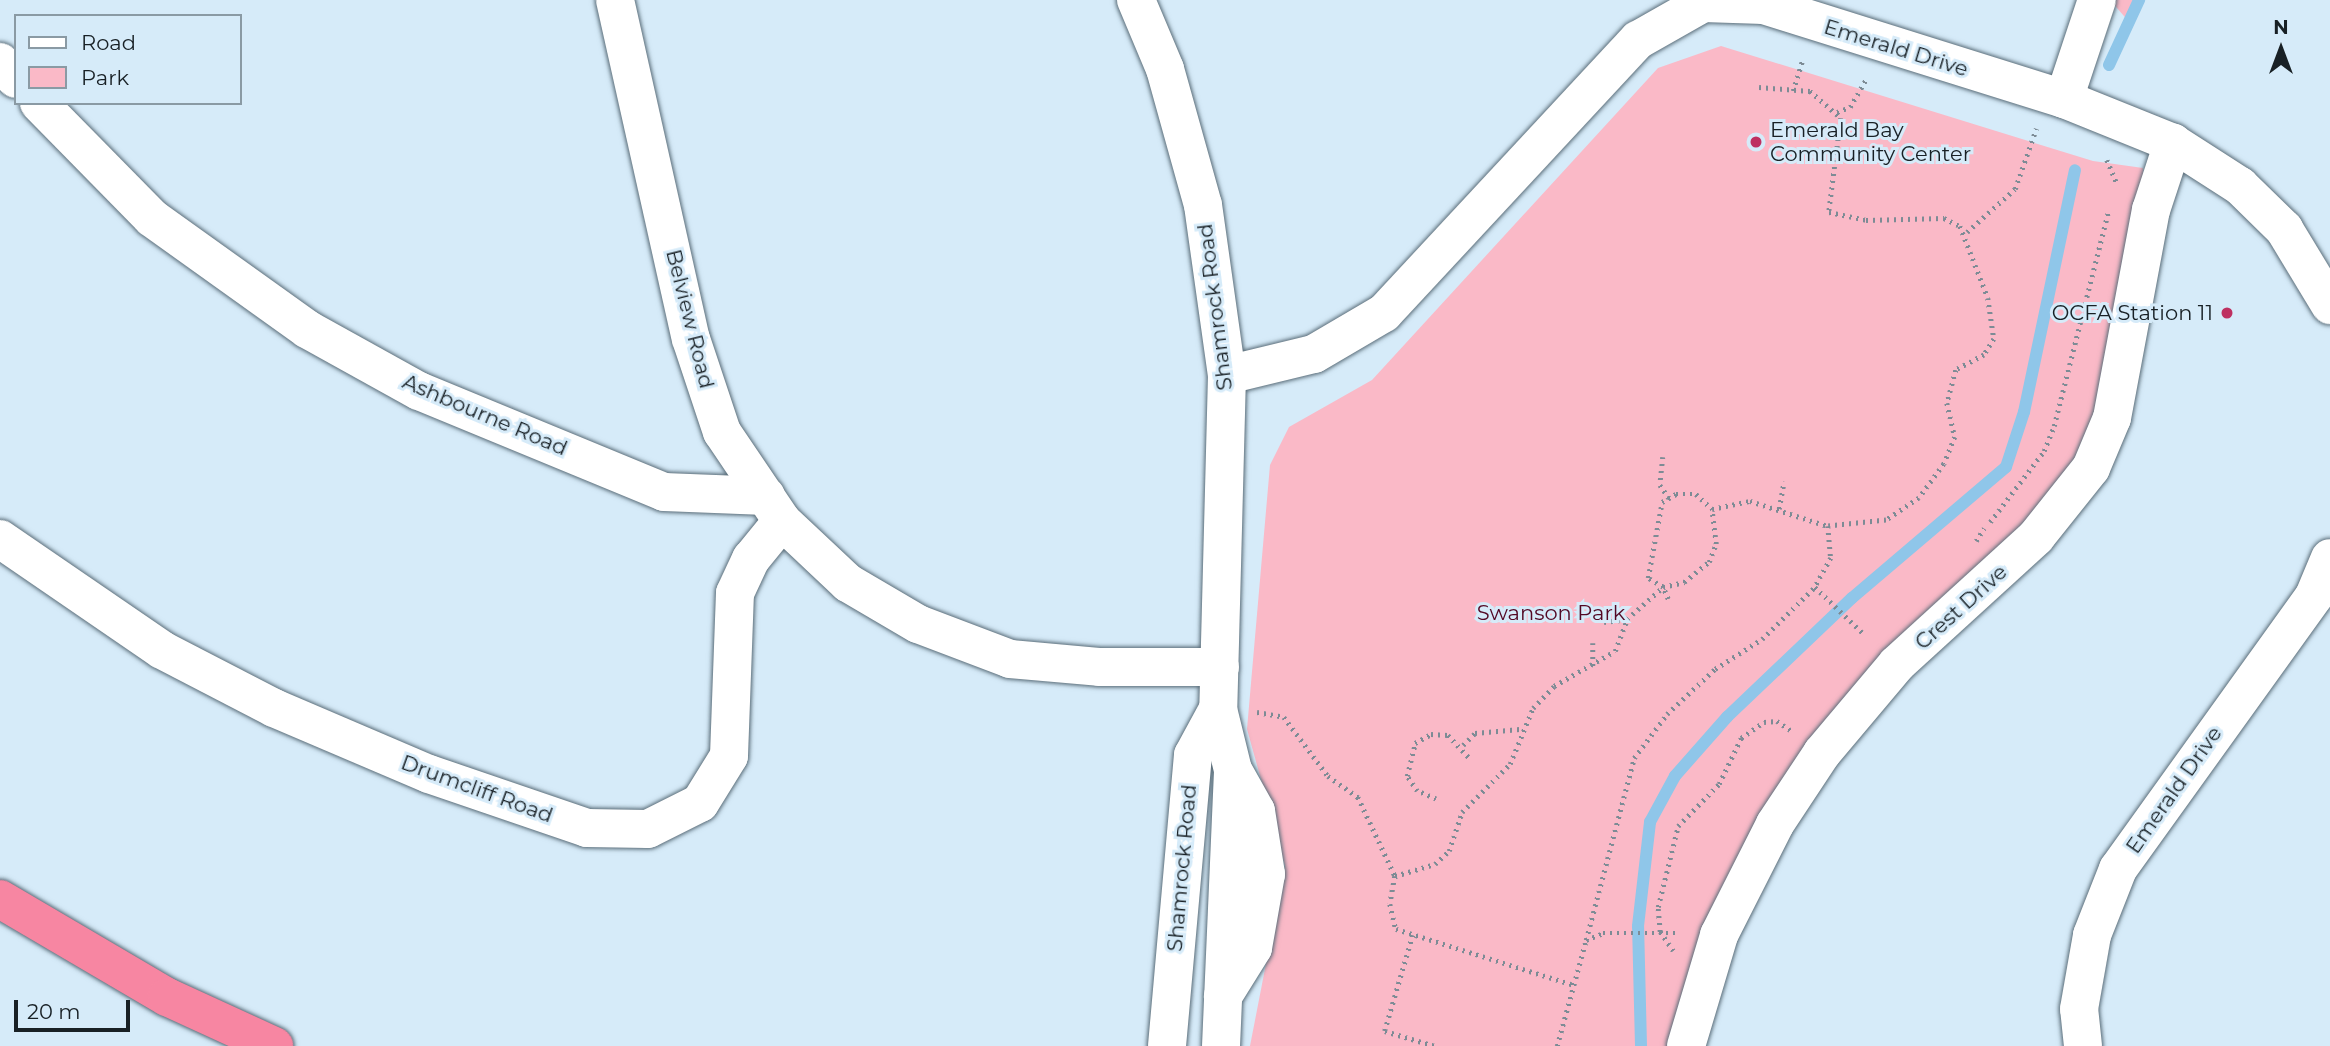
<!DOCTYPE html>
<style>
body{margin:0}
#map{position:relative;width:2330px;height:1046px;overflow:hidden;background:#d6ebf9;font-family:Montserrat,sans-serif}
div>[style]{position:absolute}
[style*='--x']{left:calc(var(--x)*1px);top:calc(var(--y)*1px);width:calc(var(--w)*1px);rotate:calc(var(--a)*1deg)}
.green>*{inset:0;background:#fab9c7}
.stream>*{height:12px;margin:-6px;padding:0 6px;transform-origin:6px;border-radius:6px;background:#8fc6e9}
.path>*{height:4.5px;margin-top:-2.25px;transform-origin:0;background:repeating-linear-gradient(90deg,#7d8b95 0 2px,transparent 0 7px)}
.roads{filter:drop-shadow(0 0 2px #5a6d79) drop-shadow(0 0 2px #5a6d79)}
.minor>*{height:38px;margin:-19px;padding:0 19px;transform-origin:19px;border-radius:19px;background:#fff}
.highway>*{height:38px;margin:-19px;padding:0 19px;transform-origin:19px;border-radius:19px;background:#f786a2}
.dots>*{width:19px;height:19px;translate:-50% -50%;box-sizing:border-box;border:4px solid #d6ebf9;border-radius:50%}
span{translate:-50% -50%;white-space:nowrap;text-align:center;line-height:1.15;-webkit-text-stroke:6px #d6ebf9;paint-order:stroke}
.street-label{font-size:21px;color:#182025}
.poi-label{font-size:21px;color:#182025}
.left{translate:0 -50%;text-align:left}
.right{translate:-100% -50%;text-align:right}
.park-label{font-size:21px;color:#530824}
.legend{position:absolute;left:14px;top:14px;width:228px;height:91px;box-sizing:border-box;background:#d6ebf9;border:2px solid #8a9aa4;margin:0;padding:9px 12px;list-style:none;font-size:21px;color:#182025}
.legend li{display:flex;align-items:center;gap:14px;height:35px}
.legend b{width:35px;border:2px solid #8a9aa4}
.north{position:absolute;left:2246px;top:14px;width:70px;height:70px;-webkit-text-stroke:5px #d6ebf9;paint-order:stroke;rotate:0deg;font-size:19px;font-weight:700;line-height:28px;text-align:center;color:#182025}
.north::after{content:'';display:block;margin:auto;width:24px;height:32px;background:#182025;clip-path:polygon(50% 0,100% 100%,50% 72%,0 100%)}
.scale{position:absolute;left:14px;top:1000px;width:116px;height:32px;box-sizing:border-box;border:4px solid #182025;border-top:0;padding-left:9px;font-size:21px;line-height:24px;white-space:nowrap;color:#182025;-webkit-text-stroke:5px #d6ebf9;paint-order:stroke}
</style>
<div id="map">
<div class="green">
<i style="clip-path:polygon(2110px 0,2143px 0,2130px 23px)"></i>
<i style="clip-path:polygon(1721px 46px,2093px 161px,2143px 168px,2146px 209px,2082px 460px,1820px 740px,1683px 1046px,1250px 1046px,1285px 866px,1247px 729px,1270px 465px,1289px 427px,1372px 380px,1658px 68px)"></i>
</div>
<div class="stream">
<i style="--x:2109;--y:65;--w:72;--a:-65.2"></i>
<i style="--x:1641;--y:1046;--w:120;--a:-91.4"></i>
<i style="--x:1638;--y:926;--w:105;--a:-83.4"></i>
<i style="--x:1650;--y:822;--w:52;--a:-61.5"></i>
<i style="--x:1675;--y:776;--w:79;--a:-48.6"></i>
<i style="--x:1727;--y:717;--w:173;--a:-43.6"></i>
<i style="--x:1852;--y:598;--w:202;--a:-40.4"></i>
<i style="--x:2006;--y:467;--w:58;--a:-71.9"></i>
<i style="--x:2024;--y:412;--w:247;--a:-78.1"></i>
</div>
<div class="path">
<i style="--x:1759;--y:87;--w:51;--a:4.5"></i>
<i style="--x:1810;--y:91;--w:41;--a:41.1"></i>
<i style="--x:1841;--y:118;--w:95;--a:97.3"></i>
<i style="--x:1829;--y:212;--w:38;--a:12"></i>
<i style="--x:1866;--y:220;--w:78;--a:-1.5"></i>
<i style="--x:1944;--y:218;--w:18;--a:27"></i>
<i style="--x:1960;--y:226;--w:77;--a:68.7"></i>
<i style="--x:1988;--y:298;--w:41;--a:81.7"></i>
<i style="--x:1994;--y:339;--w:19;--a:122"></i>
<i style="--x:1984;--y:355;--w:32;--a:152"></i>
<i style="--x:1956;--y:370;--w:34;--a:105"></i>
<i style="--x:1947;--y:403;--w:35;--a:77"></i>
<i style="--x:1955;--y:437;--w:29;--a:112"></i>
<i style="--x:1944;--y:464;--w:42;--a:126.3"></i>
<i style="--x:1919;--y:498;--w:40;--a:146"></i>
<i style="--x:1886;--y:520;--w:58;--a:174.1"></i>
<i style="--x:1828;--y:526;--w:32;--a:85"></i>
<i style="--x:1831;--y:558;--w:33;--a:119"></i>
<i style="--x:1815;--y:587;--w:69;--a:43.8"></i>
<i style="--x:1793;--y:91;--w:34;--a:-73"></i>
<i style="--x:1837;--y:112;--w:14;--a:-21"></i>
<i style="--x:1850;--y:107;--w:34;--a:-60"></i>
<i style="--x:2107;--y:160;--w:26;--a:67"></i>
<i style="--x:1967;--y:232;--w:64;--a:-41.9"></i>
<i style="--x:2015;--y:189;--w:64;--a:-70.7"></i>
<i style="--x:1663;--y:457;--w:28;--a:96"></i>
<i style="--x:1660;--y:485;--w:16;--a:55"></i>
<i style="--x:1779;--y:509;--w:28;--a:-80"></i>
<i style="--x:1990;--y:522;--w:89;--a:-52.7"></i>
<i style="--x:2044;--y:451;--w:27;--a:-68"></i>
<i style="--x:2054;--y:426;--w:221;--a:-75.8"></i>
<i style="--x:1976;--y:541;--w:15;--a:-58"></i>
<i style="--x:1668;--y:599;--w:13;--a:-113"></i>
<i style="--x:1663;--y:587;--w:22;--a:-13"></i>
<i style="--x:1684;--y:582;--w:32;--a:-39"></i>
<i style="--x:1709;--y:562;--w:19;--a:-69"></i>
<i style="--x:1716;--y:544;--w:35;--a:-97"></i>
<i style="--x:1604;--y:622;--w:23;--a:-7"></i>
<i style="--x:1593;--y:643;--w:25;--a:90"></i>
<i style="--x:1257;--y:712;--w:27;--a:10"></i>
<i style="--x:1284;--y:717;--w:74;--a:53.3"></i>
<i style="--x:1328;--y:776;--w:37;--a:35"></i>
<i style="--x:1358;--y:797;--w:87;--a:64.9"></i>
<i style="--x:1395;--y:876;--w:28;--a:100"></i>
<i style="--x:1390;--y:904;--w:26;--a:77"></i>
<i style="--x:1396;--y:929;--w:187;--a:17.5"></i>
<i style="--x:1463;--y:745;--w:17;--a:-45"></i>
<i style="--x:1475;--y:733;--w:45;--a:-5.1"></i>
<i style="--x:1436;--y:799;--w:21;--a:-157"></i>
<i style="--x:1417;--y:791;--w:18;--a:-124"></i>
<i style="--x:1407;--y:776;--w:34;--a:-76"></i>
<i style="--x:1415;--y:743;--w:18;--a:-29"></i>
<i style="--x:1431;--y:734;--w:17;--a:3"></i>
<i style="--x:1448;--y:735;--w:34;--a:47"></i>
<i style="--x:1395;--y:876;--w:42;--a:-16.7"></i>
<i style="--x:1435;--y:864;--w:19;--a:-43"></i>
<i style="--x:1449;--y:851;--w:41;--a:-71.6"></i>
<i style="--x:1462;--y:812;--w:68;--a:-45"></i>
<i style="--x:1510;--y:764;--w:61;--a:-67.7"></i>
<i style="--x:1533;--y:708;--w:30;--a:-46"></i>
<i style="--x:1554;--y:686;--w:70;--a:-29.8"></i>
<i style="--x:1615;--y:651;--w:34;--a:-69"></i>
<i style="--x:1627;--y:619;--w:48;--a:-41.6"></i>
<i style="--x:1663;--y:587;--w:17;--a:-149"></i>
<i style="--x:1648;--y:578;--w:77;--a:-79.6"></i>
<i style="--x:1662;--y:502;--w:16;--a:-30"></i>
<i style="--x:1676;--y:494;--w:20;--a:0"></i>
<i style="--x:1696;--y:494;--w:22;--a:43"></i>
<i style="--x:1712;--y:509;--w:39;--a:-12"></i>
<i style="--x:1750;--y:501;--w:82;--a:17.8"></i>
<i style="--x:1413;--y:935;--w:100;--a:106.3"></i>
<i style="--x:1385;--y:1031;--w:52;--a:16.7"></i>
<i style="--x:1586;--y:940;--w:188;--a:-75.2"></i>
<i style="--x:1634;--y:758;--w:55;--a:-53.1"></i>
<i style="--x:1667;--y:714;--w:66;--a:-43.2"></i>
<i style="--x:1715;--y:669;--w:56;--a:-32.6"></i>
<i style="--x:1762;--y:639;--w:74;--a:-44.5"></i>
<i style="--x:1673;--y:951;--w:23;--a:-124"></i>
<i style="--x:1660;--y:932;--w:25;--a:-95"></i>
<i style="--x:1658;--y:907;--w:83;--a:-76.1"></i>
<i style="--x:1678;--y:826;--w:59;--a:-45.7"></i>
<i style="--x:1719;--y:784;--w:51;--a:-64.4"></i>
<i style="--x:1741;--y:738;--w:28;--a:-35"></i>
<i style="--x:1764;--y:722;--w:13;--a:-4"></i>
<i style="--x:1777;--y:721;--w:18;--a:34"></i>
<i style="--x:1557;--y:1046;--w:110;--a:-74.7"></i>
<i style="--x:1586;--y:940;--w:18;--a:-22"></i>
<i style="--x:1603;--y:933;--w:77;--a:0"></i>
</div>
<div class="roads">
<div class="minor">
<i style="--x:615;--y:0;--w:347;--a:77.4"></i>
<i style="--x:691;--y:339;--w:98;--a:71.6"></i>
<i style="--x:722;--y:432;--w:107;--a:56"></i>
<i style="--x:782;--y:521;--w:91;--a:43.2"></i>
<i style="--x:848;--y:583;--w:81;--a:30.4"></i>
<i style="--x:918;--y:624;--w:98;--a:20.8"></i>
<i style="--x:1010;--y:659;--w:89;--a:5.1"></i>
<i style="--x:1099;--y:667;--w:121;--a:0"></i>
<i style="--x:1136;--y:0;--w:75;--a:67.2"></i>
<i style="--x:1165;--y:69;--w:141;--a:74.4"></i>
<i style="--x:1203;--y:205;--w:172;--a:82"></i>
<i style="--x:1227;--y:375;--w:334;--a:91.5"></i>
<i style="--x:1218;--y:709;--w:63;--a:76.2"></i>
<i style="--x:1233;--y:770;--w:47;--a:60.7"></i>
<i style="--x:1256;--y:811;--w:64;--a:81"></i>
<i style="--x:1266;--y:874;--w:75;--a:100"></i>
<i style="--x:1253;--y:948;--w:57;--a:122"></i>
<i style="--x:0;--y:62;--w:23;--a:47"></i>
<i style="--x:2064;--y:99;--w:104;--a:-71.6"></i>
<i style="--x:39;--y:103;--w:161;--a:45.5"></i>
<i style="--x:152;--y:218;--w:191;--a:35.6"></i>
<i style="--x:307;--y:329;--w:128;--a:29"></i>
<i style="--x:419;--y:391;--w:265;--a:22.4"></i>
<i style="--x:664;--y:492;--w:102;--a:2.2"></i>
<i style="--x:1227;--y:375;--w:89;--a:-13.6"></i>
<i style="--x:1314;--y:354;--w:81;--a:-30.4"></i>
<i style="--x:1384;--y:313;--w:373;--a:-47.1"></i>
<i style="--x:1638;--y:40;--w:75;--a:-29.6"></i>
<i style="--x:1703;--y:3;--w:61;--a:1.9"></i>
<i style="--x:1764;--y:5;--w:314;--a:17.4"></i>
<i style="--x:2064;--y:99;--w:118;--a:22"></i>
<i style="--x:2173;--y:143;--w:80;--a:32.7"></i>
<i style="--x:2240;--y:186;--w:62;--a:44.3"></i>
<i style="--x:2284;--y:229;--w:89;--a:58.8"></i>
<i style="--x:0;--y:539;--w:196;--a:34.4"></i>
<i style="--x:162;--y:650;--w:126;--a:27.4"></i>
<i style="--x:274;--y:708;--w:168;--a:23.1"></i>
<i style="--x:429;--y:774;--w:167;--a:18.9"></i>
<i style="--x:587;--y:828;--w:61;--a:0.9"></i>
<i style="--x:648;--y:829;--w:58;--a:-26.6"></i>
<i style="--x:700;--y:803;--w:55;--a:-58.3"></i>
<i style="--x:729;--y:756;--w:163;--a:-87.9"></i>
<i style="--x:735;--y:593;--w:38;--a:-65"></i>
<i style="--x:751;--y:559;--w:49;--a:-50.8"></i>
<i style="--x:1167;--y:1046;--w:292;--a:-84.9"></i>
<i style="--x:1193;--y:755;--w:52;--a:-61.5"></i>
<i style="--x:1221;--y:1046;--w:274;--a:-87.5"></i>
<i style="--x:1686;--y:1046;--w:116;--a:-73.4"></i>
<i style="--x:1719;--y:935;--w:124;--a:-63.2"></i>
<i style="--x:1775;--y:824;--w:85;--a:-56.5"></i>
<i style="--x:1822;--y:753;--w:116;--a:-49.9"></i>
<i style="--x:1897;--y:664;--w:188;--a:-42.4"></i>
<i style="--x:2036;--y:537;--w:88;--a:-51.4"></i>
<i style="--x:2091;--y:468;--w:54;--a:-67.2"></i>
<i style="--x:2112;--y:418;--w:212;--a:-79.4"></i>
<i style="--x:2151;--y:210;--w:71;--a:-71.8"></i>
<i style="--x:2083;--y:1046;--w:37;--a:-96"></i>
<i style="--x:2079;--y:1009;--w:75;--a:-80"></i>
<i style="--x:2092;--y:935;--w:71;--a:-68.5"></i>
<i style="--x:2118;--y:869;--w:336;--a:-54.3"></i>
<i style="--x:2314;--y:596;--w:41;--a:-67.2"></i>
</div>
<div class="highway">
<i style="--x:0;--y:899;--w:194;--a:30.4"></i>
<i style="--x:167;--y:997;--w:118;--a:24.6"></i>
</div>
</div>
<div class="dots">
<i style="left:1756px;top:142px;background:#be3061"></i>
<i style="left:2227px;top:313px;background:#be3061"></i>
</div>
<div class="street-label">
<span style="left:1896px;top:48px;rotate:17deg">Emerald Drive</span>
<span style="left:1215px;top:307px;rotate:-97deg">Shamrock Road</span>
<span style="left:690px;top:319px;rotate:76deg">Belview Road</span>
<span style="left:485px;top:415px;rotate:23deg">Ashbourne Road</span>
<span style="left:1961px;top:607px;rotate:-42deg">Crest Drive</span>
<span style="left:477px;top:789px;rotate:20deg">Drumcliff Road</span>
<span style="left:2174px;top:790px;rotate:-55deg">Emerald Drive</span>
<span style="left:1182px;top:868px;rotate:-85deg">Shamrock Road</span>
</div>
<div class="poi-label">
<span class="left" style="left:1770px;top:142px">Emerald Bay<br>Community Center</span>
<span class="right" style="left:2213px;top:313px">OCFA Station 11</span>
</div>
<div class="park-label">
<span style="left:1551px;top:613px">Swanson Park</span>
</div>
<ul class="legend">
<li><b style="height:9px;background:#fff"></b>Road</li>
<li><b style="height:19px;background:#fab9c7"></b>Park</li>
</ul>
<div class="north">N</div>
<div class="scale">20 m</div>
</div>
